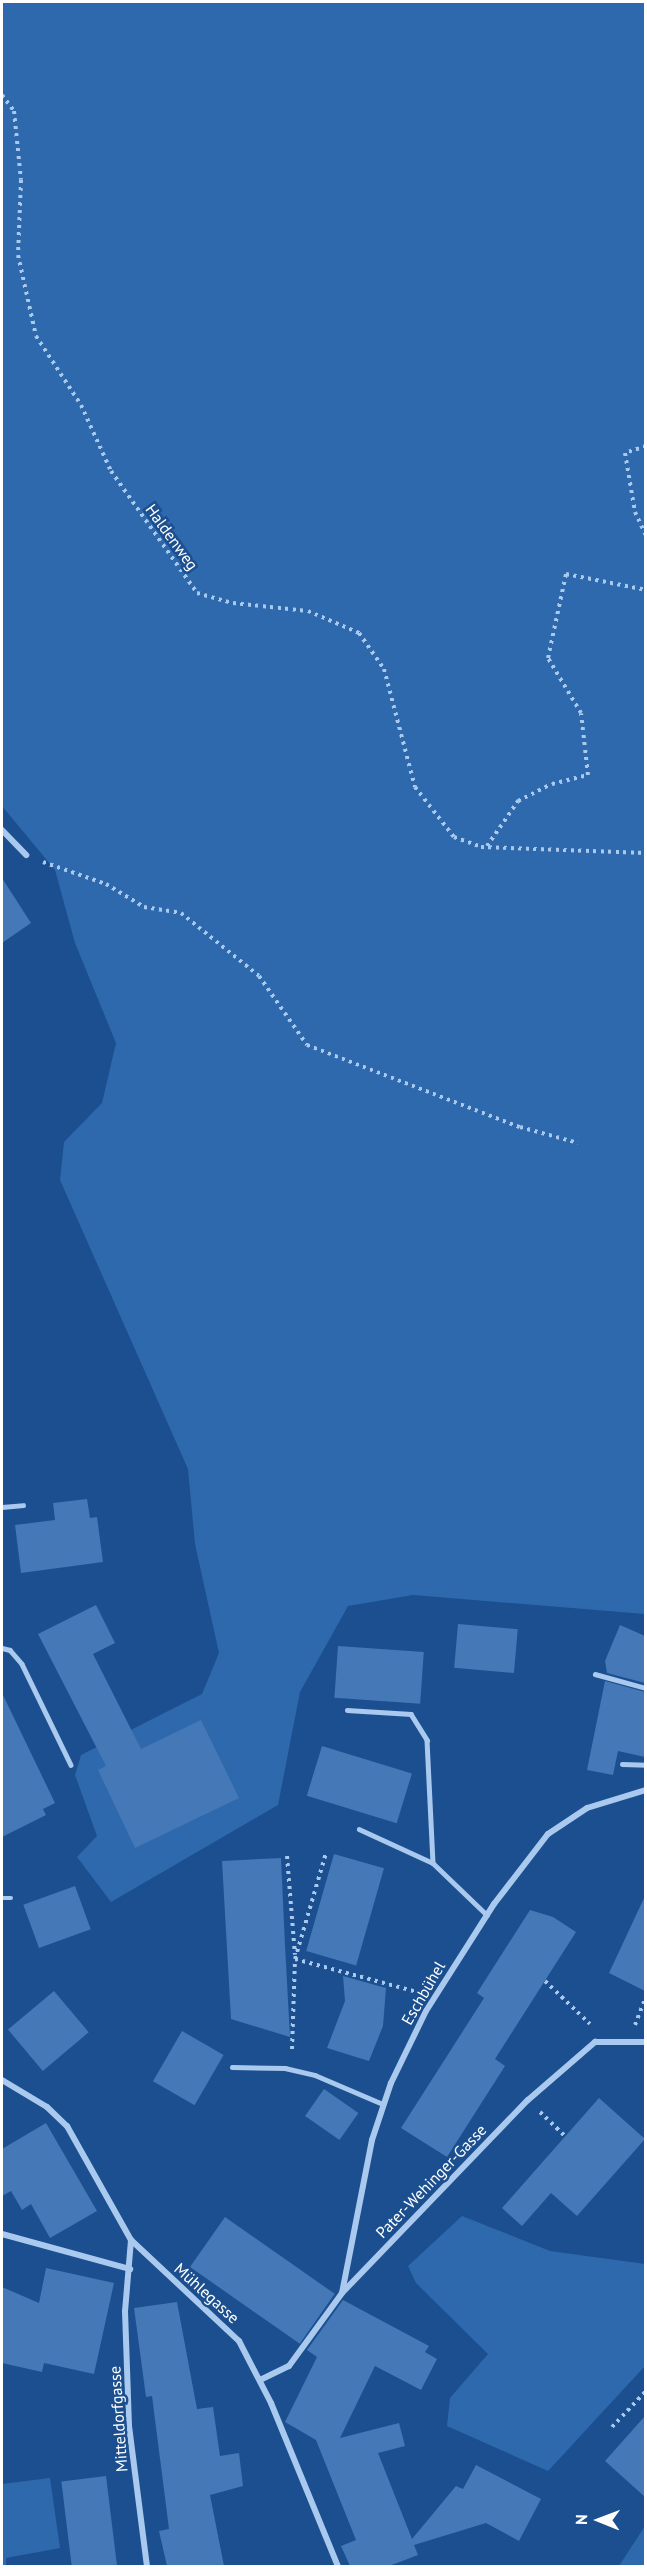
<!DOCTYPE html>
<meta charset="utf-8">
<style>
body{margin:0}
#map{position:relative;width:647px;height:2568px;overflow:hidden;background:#1b4f8f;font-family:"PT Sans",sans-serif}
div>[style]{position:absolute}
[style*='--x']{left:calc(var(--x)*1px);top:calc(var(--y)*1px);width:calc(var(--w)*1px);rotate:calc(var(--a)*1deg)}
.green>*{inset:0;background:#2e69ad}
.building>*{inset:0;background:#4478b7;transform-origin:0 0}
.path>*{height:4px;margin-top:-2px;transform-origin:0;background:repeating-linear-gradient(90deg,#a9c9ee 0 3px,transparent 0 7.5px)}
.lane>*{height:4.5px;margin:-2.25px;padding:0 2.25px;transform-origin:2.25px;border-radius:2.25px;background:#a9c9ee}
.street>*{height:6px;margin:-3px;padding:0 3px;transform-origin:3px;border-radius:3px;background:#a9c9ee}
span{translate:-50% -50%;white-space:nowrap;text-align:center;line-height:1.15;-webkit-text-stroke:5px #1b4f8f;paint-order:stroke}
.street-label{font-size:16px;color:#fff}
.frame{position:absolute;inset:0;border:3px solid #fff;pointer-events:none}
.north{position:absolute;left:569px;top:2490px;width:60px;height:60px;-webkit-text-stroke:4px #1b4f8f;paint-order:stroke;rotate:271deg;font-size:16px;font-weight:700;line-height:24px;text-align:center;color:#fff}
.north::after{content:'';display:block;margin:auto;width:21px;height:27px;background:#fff;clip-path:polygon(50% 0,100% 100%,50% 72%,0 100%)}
</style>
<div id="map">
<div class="green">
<i style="clip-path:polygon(2px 2px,645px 2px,645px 1614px,413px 1595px,348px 1606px,300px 1692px,278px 1805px,111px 1902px,77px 1857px,97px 1836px,75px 1775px,81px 1755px,202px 1694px,219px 1653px,195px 1544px,188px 1469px,60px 1180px,64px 1142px,102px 1103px,116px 1043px,75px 943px,55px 870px,2px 806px)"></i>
<i style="clip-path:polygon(462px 2216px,550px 2251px,645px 2264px,645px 2366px,548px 2471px,447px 2426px,450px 2398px,488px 2354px,416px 2283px,408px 2266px)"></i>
<i style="clip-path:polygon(50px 2478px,60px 2548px,6px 2558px,6px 2566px,2px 2566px,2px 2484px)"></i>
<i style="clip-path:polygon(645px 2526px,645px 2566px,619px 2566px)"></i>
</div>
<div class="building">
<i style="clip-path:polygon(2px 878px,31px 923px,2px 943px)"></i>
<i style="clip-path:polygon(87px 1499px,90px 1518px,97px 1517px,103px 1562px,21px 1573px,15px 1525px,55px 1520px,53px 1503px)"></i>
<i style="clip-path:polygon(96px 1605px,115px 1643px,93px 1654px,141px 1749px,201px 1720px,239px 1798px,135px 1848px,98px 1770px,106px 1766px,38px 1634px)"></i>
<i style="left:458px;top:1624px;width:60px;height:44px;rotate:5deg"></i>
<i style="clip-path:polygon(620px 1625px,645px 1636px,645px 1683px,607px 1673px,605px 1661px)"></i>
<i style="left:338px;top:1646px;width:86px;height:52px;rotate:4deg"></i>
<i style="clip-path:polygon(605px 1681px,645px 1692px,645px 1757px,618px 1751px,613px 1775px,587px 1770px)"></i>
<i style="clip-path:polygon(2px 1693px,55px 1803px,43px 1809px,46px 1815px,2px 1837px)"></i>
<i style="left:322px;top:1746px;width:94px;height:52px;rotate:17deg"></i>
<i style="left:334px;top:1854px;width:52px;height:101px;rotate:16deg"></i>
<i style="clip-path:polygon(281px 1858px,285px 1945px,290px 2037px,231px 2019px,222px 1861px)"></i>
<i style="left:75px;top:1886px;width:46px;height:55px;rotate:70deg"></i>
<i style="clip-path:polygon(645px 1896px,645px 1991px,609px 1973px)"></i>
<i style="clip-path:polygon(530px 1910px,553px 1917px,576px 1932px,495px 2059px,505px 2066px,447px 2157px,401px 2128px,484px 1998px,477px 1993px)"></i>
<i style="clip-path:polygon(343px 1976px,386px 1988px,383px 2026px,369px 2061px,327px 2048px,345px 2001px)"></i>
<i style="left:54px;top:1991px;width:54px;height:60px;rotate:50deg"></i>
<i style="left:182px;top:2031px;width:48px;height:58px;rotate:30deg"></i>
<i style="left:324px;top:2089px;width:42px;height:33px;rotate:35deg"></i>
<i style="clip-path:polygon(599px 2098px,645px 2139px,577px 2216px,551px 2193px,522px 2226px,502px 2208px)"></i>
<i style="clip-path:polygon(46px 2123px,97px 2211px,50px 2238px,31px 2204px,22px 2210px,11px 2191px,2px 2196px,2px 2149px)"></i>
<i style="left:225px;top:2217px;width:134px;height:61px;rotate:35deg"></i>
<i style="clip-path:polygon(46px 2268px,114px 2283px,94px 2374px,44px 2363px,42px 2372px,2px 2363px,2px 2287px,39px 2303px)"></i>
<i style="clip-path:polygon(343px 2300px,429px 2346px,425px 2352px,437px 2359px,421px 2390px,375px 2366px,340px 2438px,399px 2423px,405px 2446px,378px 2453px,412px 2539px,456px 2486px,463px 2489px,476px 2465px,541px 2499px,519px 2541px,486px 2523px,414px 2545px,418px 2555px,389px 2566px,350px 2566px,341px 2546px,356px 2540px,316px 2440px,285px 2422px,317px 2357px,307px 2350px)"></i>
<i style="clip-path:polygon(177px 2302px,197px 2409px,213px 2407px,220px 2456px,239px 2453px,243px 2486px,210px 2495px,224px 2566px,167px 2566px,159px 2531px,169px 2529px,152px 2396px,146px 2397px,134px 2308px)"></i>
<i style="clip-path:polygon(645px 2416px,645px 2497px,605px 2461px)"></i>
<i style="left:106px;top:2476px;width:91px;height:45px;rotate:83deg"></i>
</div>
<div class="path">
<i style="--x:2;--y:95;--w:20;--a:53"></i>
<i style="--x:14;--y:111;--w:69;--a:84.2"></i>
<i style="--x:21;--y:180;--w:75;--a:92.3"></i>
<i style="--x:18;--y:255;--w:83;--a:77.5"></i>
<i style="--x:36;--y:336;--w:82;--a:56.9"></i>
<i style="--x:81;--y:405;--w:72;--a:65.6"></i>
<i style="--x:111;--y:471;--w:149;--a:54.8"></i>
<i style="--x:197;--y:593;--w:37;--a:16"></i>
<i style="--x:233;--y:603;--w:75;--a:6.1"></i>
<i style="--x:308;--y:611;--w:56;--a:23.3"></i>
<i style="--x:359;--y:633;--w:44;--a:55.2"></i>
<i style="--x:384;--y:669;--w:122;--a:75.3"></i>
<i style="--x:415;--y:787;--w:63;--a:52"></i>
<i style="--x:454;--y:837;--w:29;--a:20"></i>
<i style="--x:481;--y:847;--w:165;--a:2.1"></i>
<i style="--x:646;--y:446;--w:22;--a:162"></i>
<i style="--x:625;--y:453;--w:60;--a:80.4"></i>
<i style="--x:635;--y:512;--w:26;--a:65"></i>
<i style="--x:487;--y:846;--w:55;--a:-55.4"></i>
<i style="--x:518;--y:801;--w:38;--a:-27"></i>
<i style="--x:552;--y:784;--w:37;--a:-14"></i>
<i style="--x:588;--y:775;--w:62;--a:-96.4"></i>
<i style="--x:581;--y:713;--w:64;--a:-121"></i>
<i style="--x:548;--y:658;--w:86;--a:-77.9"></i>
<i style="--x:566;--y:574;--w:82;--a:11.3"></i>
<i style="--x:43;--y:862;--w:67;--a:19.2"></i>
<i style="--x:106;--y:884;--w:44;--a:31.2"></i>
<i style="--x:144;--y:907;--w:37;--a:9"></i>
<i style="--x:181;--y:913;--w:100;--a:38.9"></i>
<i style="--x:259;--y:976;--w:84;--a:55.2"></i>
<i style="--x:307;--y:1045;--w:228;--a:21.1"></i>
<i style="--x:520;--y:1127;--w:60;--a:15.4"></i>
<i style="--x:287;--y:1856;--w:99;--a:85.4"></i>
<i style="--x:295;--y:1959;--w:110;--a:-73.7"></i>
<i style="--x:545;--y:1981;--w:62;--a:43.7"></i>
<i style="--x:635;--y:2025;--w:30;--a:-69"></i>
<i style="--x:292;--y:2049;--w:90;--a:-88.1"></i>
<i style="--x:295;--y:1959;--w:126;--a:15.1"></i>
<i style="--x:540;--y:2112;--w:35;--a:44"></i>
<i style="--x:612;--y:2427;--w:50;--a:-46.6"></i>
</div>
<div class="lane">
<i style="--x:2;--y:1507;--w:21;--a:-5"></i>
<i style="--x:2;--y:1648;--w:8;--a:14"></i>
<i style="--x:10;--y:1650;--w:18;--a:49"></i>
<i style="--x:22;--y:1664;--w:112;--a:64.1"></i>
<i style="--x:595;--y:1674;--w:53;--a:15.4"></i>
<i style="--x:347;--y:1710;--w:64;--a:3.6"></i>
<i style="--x:411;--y:1714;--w:31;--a:58"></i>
<i style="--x:427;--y:1740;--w:123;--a:87.2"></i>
<i style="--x:622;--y:1764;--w:24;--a:2"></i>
<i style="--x:359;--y:1829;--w:81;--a:24.7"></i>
<i style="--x:433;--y:1863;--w:75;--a:43.9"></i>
<i style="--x:2;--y:1898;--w:9;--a:0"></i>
<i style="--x:232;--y:2067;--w:53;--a:1.1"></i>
<i style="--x:285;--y:2068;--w:31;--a:13"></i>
<i style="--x:315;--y:2075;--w:74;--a:23.1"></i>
</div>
<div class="street">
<i style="--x:2;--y:830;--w:35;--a:46"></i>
<i style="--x:2;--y:2080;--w:52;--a:31"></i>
<i style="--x:47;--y:2107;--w:28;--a:44"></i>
<i style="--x:67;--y:2126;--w:131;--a:60.7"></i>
<i style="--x:131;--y:2240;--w:148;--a:43.1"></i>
<i style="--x:239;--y:2341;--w:70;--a:62.7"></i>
<i style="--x:271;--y:2403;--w:176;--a:67.7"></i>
<i style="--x:2;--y:2234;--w:133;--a:15.3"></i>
<i style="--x:131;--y:2240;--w:71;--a:94.8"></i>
<i style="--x:125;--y:2311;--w:115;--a:88"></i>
<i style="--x:129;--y:2426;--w:141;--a:82.7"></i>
<i style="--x:342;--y:2293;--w:156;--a:-78.9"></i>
<i style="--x:372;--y:2140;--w:60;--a:-71.6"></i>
<i style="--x:391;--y:2083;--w:80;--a:-64.1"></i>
<i style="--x:426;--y:2011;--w:127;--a:-57.6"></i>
<i style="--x:494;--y:1904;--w:88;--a:-52.4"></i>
<i style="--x:548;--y:1834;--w:47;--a:-33.7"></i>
<i style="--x:587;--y:1808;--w:62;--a:-17"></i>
<i style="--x:260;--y:2380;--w:32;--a:-26"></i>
<i style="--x:289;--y:2366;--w:90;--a:-54"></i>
<i style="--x:342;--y:2293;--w:268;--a:-46.1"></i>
<i style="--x:528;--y:2100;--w:89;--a:-40.9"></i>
<i style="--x:595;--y:2042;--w:51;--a:0"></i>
</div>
<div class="street-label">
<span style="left:172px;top:537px;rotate:54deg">Haldenweg</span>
<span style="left:423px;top:1993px;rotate:-60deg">Eschbühel</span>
<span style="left:431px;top:2181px;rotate:-46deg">Pater-Wehinger-Gasse</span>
<span style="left:207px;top:2293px;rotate:42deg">Mühlegasse</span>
<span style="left:118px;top:2419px;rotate:-94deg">Mitteldorfgasse</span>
</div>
<div class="frame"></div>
<div class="north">N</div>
</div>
